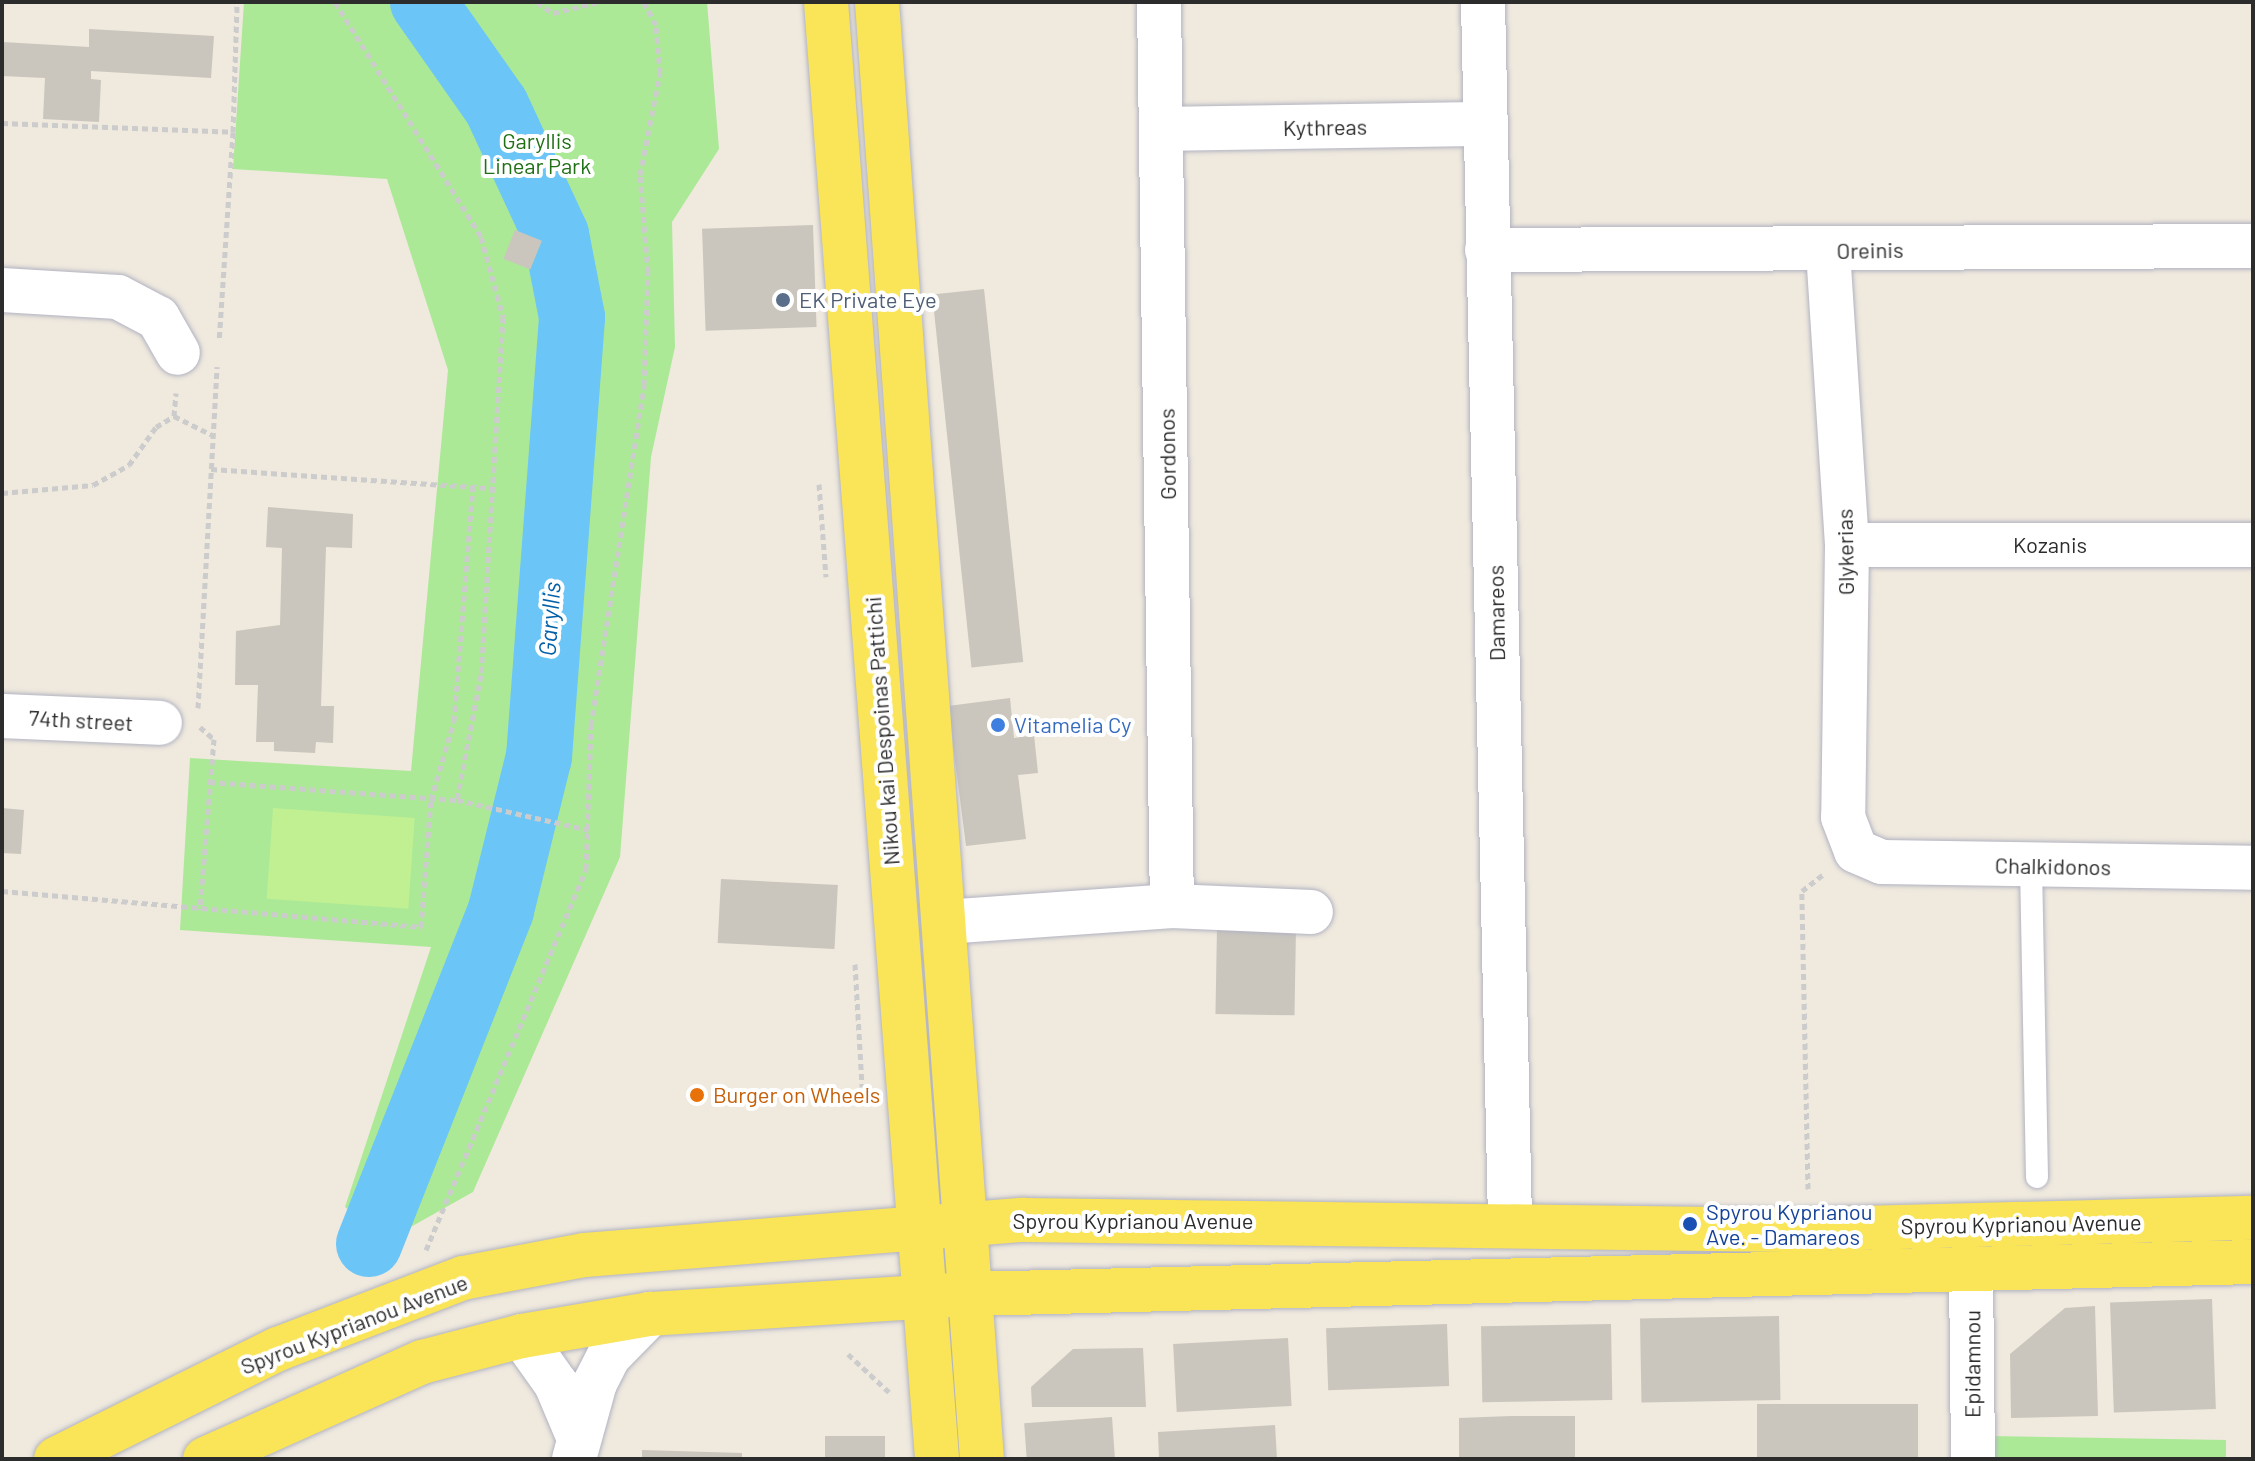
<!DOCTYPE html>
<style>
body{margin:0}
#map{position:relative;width:2255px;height:1461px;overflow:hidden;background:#efe9de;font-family:Barlow,sans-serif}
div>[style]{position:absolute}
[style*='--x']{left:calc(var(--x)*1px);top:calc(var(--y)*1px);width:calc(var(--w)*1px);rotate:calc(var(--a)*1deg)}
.green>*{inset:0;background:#abe997}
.pitch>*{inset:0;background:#c0f092;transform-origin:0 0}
.river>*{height:66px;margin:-33px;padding:0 33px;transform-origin:33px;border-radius:33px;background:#6bc5f7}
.building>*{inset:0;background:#cac6bd;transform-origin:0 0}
.path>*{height:5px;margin-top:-2.5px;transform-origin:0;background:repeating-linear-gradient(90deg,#ccc 0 6px,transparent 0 10px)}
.roads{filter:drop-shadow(0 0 2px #b2b3c1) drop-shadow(0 0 2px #b2b3c1)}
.lane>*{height:22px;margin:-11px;padding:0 11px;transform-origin:11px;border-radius:11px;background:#fff}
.street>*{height:44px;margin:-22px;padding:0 22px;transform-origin:22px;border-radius:22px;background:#fff}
.primary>*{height:44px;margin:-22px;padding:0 22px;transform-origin:22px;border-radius:22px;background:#fae458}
.dots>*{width:22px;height:22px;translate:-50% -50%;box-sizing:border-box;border:4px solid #fff;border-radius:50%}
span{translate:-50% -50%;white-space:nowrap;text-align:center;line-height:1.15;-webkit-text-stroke:8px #fff;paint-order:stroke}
.street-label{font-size:22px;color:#2c2c2c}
.park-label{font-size:22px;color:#207016}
.service-label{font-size:22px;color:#4e5e75}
.left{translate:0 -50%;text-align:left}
.shop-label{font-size:22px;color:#366cbe}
.food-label{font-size:22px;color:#c56008}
.transit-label{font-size:22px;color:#164399}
.water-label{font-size:24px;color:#0461a9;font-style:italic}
.frame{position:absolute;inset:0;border:4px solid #2c2c2c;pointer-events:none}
</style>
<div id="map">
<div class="green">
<i style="clip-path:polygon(244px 2px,707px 2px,719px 149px,672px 222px,675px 347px,651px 457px,620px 857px,473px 1192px,391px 1238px,345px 1207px,431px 947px,180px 930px,190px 758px,411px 771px,448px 370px,387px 179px,233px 169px)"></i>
<i style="clip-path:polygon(1989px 1436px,2226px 1440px,2226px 1459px,1988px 1459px)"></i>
</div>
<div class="pitch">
<i style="left:273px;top:808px;width:142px;height:91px;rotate:4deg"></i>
</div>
<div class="river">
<i style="--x:369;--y:1244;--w:359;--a:-68.4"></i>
<i style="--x:501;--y:910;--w:158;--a:-76.1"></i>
<i style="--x:539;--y:757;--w:441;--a:-85.7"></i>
<i style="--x:572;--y:317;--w:84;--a:-101"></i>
<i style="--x:556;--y:235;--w:142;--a:-114.9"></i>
<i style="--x:496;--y:106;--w:127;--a:-125.1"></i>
</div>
<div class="building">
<i style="clip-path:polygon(89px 29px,214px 36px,211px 78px,91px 71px,91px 79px,101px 80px,99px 122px,43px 119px,45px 78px,2px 76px,2px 42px,89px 47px)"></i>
<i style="left:813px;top:225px;width:102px;height:111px;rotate:88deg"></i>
<i style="left:515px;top:230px;width:29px;height:31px;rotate:22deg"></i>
<i style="left:984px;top:289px;width:375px;height:52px;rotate:84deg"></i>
<i style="clip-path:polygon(268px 507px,353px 514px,352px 548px,326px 547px,321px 706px,334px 706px,333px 743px,316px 742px,315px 753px,274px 751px,274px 742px,256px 742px,258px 685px,235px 685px,236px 631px,280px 625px,282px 548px,266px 547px)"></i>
<i style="clip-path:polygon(1010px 698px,1014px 738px,1034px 735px,1038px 773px,1018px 775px,1026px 839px,966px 846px,948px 706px)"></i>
<i style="clip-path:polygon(2px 808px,24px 810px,21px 854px,2px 853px)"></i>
<i style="left:721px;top:879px;width:117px;height:64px;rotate:3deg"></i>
<i style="left:1217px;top:927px;width:79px;height:87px;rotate:1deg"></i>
<i style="left:2212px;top:1299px;width:110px;height:102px;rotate:88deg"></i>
<i style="clip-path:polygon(2095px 1306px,2098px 1416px,2011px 1418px,2010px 1354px,2065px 1308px)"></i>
<i style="left:1779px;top:1316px;width:84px;height:139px;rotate:89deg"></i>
<i style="left:1447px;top:1324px;width:62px;height:121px;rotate:88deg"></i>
<i style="left:1611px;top:1324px;width:76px;height:130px;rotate:89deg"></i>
<i style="left:1288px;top:1338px;width:68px;height:115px;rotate:87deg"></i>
<i style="clip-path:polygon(1143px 1348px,1146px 1407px,1032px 1407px,1031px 1387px,1073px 1349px)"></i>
<i style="left:1757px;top:1404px;width:161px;height:55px"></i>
<i style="clip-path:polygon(1511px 1416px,1575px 1416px,1575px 1459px,1459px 1459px,1459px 1418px)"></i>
<i style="left:1112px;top:1417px;width:42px;height:88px;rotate:86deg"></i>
<i style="clip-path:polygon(1275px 1425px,1277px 1459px,1159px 1459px,1158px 1432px)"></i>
<i style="left:885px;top:1436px;width:23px;height:60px;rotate:90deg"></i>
<i style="clip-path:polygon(642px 1450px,742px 1453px,742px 1459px,642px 1459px)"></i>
</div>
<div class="path">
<i style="--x:335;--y:2;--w:277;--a:58.1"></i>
<i style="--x:481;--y:237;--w:83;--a:74.6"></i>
<i style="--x:503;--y:317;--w:359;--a:93.5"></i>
<i style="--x:481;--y:675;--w:127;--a:100.9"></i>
<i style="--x:537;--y:2;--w:19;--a:35"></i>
<i style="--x:553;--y:13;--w:47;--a:-13.4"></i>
<i style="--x:2;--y:123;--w:231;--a:2.2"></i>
<i style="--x:233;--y:132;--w:209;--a:93.8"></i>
<i style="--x:233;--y:132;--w:130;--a:-88.2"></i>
<i style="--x:174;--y:416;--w:23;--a:-85"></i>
<i style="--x:211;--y:469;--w:282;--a:3.9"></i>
<i style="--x:819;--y:484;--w:93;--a:85.7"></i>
<i style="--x:2;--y:493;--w:91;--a:-5"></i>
<i style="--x:93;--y:485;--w:41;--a:-29.1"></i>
<i style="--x:129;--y:465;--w:47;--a:-54.6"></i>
<i style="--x:156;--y:427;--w:21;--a:-31"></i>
<i style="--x:174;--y:416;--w:42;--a:26.6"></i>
<i style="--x:198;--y:708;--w:342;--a:-86.8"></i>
<i style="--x:200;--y:727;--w:18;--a:41"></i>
<i style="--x:214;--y:739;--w:171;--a:94.7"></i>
<i style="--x:210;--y:782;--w:248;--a:4.2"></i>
<i style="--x:457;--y:800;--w:135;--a:12.8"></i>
<i style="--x:2;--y:891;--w:421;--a:4.9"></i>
<i style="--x:421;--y:927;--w:127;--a:-85.5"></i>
<i style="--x:431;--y:800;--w:82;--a:-73.8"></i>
<i style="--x:454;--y:721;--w:236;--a:-85.4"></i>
<i style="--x:855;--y:964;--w:123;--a:86.7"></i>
<i style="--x:1808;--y:1189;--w:298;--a:-91.2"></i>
<i style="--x:1802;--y:891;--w:28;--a:-38"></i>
<i style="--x:426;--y:1250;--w:413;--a:-67.2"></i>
<i style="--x:586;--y:869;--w:144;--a:-88"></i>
<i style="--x:591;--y:725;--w:344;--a:-81.1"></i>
<i style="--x:644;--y:385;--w:113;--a:-88"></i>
<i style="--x:648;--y:272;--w:97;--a:-94.7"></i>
<i style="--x:640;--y:175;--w:104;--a:-78.9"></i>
<i style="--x:660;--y:73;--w:48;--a:-94.8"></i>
<i style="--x:656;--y:25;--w:26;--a:-118"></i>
<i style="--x:848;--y:1354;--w:56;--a:42.8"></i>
</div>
<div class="roads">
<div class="lane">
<i style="--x:2031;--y:865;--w:312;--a:88.9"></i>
</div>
<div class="street">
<i style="--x:1159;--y:2;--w:904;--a:89.18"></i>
<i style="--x:1483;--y:2;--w:1222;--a:88.73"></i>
<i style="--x:1164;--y:129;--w:322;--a:-0.9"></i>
<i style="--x:1487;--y:250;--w:766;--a:-0.3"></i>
<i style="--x:1828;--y:251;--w:295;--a:86.3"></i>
<i style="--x:1847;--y:545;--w:272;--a:90.8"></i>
<i style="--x:1843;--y:817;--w:36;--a:69"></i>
<i style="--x:1856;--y:851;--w:28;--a:23"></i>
<i style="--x:1882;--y:862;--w:371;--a:0.9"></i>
<i style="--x:2;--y:290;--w:116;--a:3.5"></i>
<i style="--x:118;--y:297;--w:45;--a:27.7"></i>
<i style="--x:158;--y:318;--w:40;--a:60.3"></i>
<i style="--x:1847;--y:545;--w:406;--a:0"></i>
<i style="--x:2;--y:716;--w:158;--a:2.5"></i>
<i style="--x:944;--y:922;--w:229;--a:-4"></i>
<i style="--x:1172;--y:906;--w:139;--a:2.5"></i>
<i style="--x:1971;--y:1269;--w:190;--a:89.4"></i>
<i style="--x:522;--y:1336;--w:59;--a:54.7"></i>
<i style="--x:556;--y:1384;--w:56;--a:67.1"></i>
<i style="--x:574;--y:1459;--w:79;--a:-74.6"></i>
<i style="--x:595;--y:1383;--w:30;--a:-63"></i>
<i style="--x:609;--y:1356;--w:59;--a:-45.7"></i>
</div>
<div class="primary">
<i style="--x:826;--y:2;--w:1461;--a:85.64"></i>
<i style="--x:877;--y:2;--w:1461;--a:85.88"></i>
<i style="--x:56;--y:1459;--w:248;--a:-26.4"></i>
<i style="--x:278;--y:1349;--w:198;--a:-21"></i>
<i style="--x:463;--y:1278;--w:124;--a:-10.7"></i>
<i style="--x:585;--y:1255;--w:439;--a:-4.6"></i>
<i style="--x:1023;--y:1220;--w:764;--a:0.75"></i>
<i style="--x:1787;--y:1230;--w:466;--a:-1.5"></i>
<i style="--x:205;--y:1459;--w:238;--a:-24.1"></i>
<i style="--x:422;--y:1362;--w:103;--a:-14.6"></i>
<i style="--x:522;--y:1336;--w:130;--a:-9.8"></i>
<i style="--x:650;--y:1314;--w:322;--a:-3.6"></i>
<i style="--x:971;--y:1294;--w:1282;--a:-1.43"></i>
</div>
</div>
<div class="dots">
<i style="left:783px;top:300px;background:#5c6f8a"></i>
<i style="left:998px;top:725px;background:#3f7fe0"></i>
<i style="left:697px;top:1095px;background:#e8710a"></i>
<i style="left:1690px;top:1224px;background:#1a4fb4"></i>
</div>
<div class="street-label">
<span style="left:1325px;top:127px;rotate:-1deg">Kythreas</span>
<span style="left:1870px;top:250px;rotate:-1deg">Oreinis</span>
<span style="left:1167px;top:454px;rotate:-91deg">Gordonos</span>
<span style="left:2050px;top:545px">Kozanis</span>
<span style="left:1845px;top:552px;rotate:-91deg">Glykerias</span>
<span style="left:1496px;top:613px;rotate:-91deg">Damareos</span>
<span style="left:81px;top:720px;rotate:3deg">74th street</span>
<span style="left:882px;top:731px;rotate:-94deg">Nikou kai Despoinas Pattichi</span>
<span style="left:2053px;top:866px;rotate:1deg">Chalkidonos</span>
<span style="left:1133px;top:1221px">Spyrou Kyprianou Avenue</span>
<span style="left:2021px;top:1224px;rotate:-1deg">Spyrou Kyprianou Avenue</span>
<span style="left:354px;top:1324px;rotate:-21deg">Spyrou Kyprianou Avenue</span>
<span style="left:1972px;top:1364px;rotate:-90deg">Epidamnou</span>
</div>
<div class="park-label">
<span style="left:537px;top:153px">Garyllis<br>Linear Park</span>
</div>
<div class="service-label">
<span class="left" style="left:799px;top:300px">EK Private Eye</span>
</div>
<div class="shop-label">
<span class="left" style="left:1014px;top:725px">Vitamelia Cy</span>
</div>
<div class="food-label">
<span class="left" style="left:713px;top:1095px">Burger on Wheels</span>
</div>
<div class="transit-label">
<span class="left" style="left:1706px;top:1224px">Spyrou Kyprianou<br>Ave. - Damareos</span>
</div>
<div class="water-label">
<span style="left:549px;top:619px;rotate:-86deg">Garyllis</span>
</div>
<div class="frame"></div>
</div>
